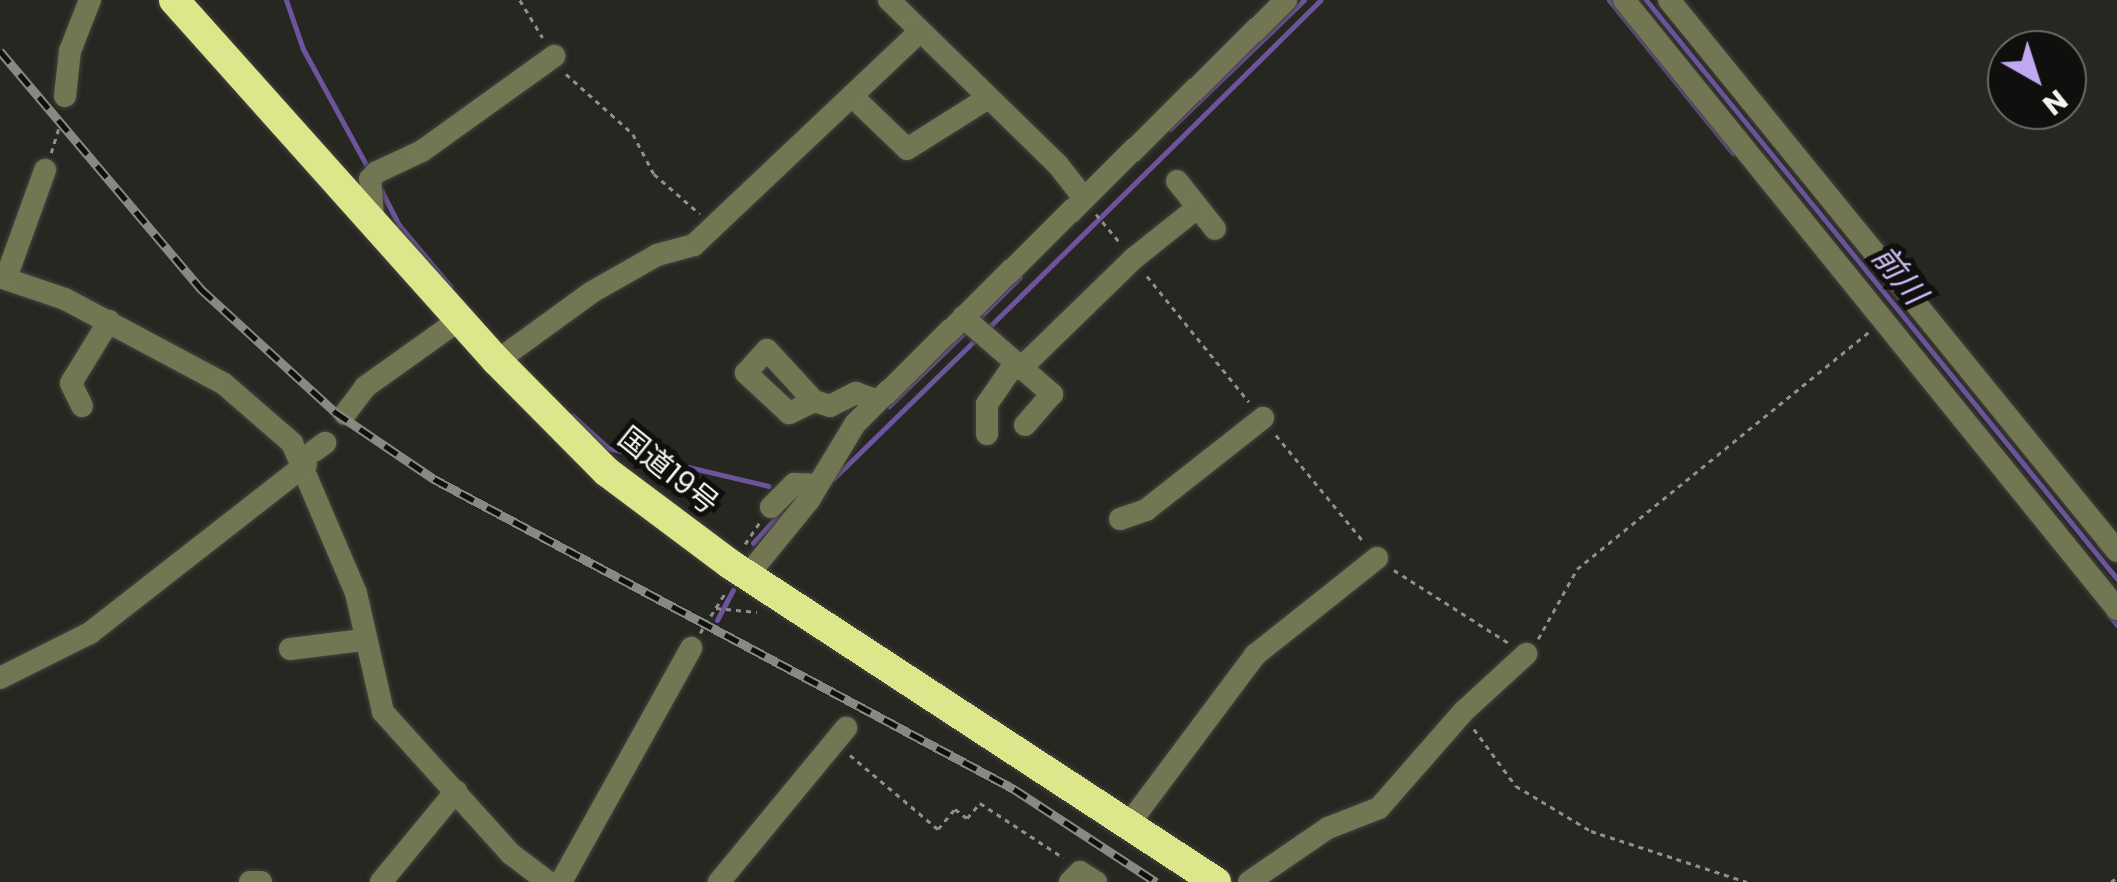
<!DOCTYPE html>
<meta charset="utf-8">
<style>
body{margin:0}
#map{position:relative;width:2117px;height:882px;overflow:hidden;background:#262721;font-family:Poppins,"Noto Sans JP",sans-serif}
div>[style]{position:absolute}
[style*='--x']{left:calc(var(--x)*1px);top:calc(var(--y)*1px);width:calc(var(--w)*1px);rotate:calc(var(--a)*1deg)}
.stream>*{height:5px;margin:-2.5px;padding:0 2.5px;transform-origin:2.5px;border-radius:2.5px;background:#6e549d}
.path>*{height:2.5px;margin-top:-1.25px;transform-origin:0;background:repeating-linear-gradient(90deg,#8f908b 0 5px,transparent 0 10px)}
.roads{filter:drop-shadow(0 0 2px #43443e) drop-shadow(0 0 2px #43443e)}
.minor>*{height:22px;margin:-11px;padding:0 11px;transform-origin:11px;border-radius:11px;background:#727653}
.highway>*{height:30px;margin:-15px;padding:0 15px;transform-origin:15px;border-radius:15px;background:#dee68b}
.rail>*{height:9px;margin-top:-4.5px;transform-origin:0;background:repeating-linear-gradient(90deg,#0f0f0d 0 15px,#898984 0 30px);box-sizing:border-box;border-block:2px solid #898984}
span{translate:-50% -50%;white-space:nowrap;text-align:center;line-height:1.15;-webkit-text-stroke:10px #0f0f0d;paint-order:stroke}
.street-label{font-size:30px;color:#f3f3f0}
.water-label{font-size:32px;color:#d0bdfa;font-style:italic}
.north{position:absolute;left:1987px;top:30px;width:100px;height:100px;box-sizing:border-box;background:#0f0f0d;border:2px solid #6a6a68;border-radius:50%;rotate:141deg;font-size:28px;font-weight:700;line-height:40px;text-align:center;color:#f3f3f0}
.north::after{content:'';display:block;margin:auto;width:35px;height:45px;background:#c0a8f3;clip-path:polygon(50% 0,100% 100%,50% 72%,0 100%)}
</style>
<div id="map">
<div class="stream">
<i style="--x:286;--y:0;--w:52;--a:70.9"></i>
<i style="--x:303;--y:49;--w:140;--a:61.4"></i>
<i style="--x:1609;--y:0;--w:197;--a:51"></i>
<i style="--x:1646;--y:0;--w:746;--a:50.87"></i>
<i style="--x:1170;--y:129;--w:186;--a:-43.9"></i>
<i style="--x:381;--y:190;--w:39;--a:63"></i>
<i style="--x:399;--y:225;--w:80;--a:50.1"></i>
<i style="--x:978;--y:319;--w:59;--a:-45"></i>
<i style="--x:988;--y:328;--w:467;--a:-44.6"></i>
<i style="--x:889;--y:406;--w:109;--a:-44.3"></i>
<i style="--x:573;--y:416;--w:47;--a:42.4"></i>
<i style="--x:608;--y:448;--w:165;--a:13.3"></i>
<i style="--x:834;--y:478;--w:199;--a:-44.4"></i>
<i style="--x:753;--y:543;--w:42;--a:-47.9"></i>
<i style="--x:2109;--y:615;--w:13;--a:51"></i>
<i style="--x:717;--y:620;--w:34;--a:-62"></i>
</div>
<div class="path">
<i style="--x:520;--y:0;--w:44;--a:58.8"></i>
<i style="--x:566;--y:74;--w:90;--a:41.8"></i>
<i style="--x:633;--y:134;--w:45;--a:62.3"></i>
<i style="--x:654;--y:174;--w:61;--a:41"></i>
<i style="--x:51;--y:153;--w:37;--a:-73"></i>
<i style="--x:1096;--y:214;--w:38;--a:50"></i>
<i style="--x:1147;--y:276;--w:162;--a:51"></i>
<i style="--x:1276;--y:435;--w:137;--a:50.6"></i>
<i style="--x:745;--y:544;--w:27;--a:-56"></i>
<i style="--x:1394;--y:570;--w:138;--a:32.5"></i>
<i style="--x:716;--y:608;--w:41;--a:5.6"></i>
<i style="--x:700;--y:633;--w:47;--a:-58"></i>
<i style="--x:1538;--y:639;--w:80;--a:-60.9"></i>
<i style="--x:1577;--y:569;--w:376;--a:-39.1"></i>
<i style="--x:1474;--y:729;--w:71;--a:53.6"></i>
<i style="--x:1516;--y:786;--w:87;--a:31"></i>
<i style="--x:1591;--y:831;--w:164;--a:18.1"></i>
<i style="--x:850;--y:755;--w:115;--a:40.1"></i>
<i style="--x:938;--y:829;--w:26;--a:-50"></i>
<i style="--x:955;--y:809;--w:15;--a:37"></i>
<i style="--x:967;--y:818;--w:20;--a:-49"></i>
<i style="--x:980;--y:803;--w:100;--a:33.2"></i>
<i style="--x:2111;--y:882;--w:8;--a:-40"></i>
</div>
<div class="roads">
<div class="minor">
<i style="--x:889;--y:0;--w:236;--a:44.3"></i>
<i style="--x:1058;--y:165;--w:41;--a:52"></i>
<i style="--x:1624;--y:0;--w:784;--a:51.01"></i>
<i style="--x:1669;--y:0;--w:710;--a:50.89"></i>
<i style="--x:65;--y:96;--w:45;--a:-83.7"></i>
<i style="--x:70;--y:51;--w:55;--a:-68.6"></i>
<i style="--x:852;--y:96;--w:76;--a:43.9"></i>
<i style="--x:907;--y:149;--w:96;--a:-32.2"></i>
<i style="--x:1177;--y:181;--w:61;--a:51.6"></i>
<i style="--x:373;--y:218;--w:39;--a:-94"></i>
<i style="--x:370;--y:179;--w:10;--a:-45"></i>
<i style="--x:377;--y:172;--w:50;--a:-25"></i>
<i style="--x:422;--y:151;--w:163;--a:-35.7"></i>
<i style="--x:0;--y:277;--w:69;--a:18.7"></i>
<i style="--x:65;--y:299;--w:180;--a:28.1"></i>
<i style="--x:224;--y:384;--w:90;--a:40.9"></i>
<i style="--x:292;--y:443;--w:163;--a:66.9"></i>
<i style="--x:356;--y:593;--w:122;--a:77.2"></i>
<i style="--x:383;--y:712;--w:191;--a:48"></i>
<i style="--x:511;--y:854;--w:46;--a:37.1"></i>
<i style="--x:6;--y:278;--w:115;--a:-70.1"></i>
<i style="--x:963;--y:317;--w:118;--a:40.9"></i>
<i style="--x:1052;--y:394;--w:41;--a:131.1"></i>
<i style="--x:497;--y:361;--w:117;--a:-36"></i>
<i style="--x:592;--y:292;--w:75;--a:-29.6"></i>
<i style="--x:657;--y:255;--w:38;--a:-15"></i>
<i style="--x:694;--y:245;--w:310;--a:-43.4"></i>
<i style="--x:1020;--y:369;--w:158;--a:-44.2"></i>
<i style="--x:1133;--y:259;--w:82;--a:-38.6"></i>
<i style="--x:814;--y:401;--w:28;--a:154"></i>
<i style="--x:789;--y:413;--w:59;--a:-137.1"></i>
<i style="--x:746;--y:373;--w:31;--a:-48"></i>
<i style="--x:767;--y:350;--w:69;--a:47.3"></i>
<i style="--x:814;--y:401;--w:17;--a:17"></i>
<i style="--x:830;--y:406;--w:29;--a:-27"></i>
<i style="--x:856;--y:393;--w:23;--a:20"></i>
<i style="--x:82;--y:406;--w:25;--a:-116"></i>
<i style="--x:71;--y:383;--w:73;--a:-58.5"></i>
<i style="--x:345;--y:414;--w:34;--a:-53"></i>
<i style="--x:365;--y:387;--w:115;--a:-35.5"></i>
<i style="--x:987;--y:434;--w:30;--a:-90"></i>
<i style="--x:987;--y:404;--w:47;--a:-55.3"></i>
<i style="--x:314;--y:451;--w:14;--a:-36"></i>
<i style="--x:771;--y:507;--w:33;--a:-45"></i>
<i style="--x:794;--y:484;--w:24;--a:2"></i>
<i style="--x:1120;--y:519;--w:28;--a:-19"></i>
<i style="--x:1146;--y:510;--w:149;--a:-38.2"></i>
<i style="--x:748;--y:575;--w:97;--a:-50.9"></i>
<i style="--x:809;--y:500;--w:89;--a:-58.8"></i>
<i style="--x:855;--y:424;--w:605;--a:-44.53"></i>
<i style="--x:290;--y:649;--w:74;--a:-7"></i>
<i style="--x:0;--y:678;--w:101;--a:-26.6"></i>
<i style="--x:90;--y:633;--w:274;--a:-38"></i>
<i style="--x:1128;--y:825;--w:212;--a:-53.2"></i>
<i style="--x:1255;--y:655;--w:156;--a:-38.5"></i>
<i style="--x:250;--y:882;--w:11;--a:0"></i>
<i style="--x:381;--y:882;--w:118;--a:-50.5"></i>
<i style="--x:561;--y:882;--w:268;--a:-60.9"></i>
<i style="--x:719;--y:882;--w:200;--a:-50.5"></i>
<i style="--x:1070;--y:882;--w:14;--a:-45"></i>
<i style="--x:1080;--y:872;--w:19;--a:32"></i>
<i style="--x:1249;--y:882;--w:96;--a:-34.4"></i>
<i style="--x:1328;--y:828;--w:55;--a:-21.4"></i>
<i style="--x:1379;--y:808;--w:128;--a:-48.8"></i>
<i style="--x:1463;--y:712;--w:86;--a:-42.6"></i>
</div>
<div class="highway">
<i style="--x:174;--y:0;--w:484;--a:48.2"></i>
<i style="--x:497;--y:361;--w:156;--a:45.3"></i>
<i style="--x:607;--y:472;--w:154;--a:36.8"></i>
<i style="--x:730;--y:564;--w:581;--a:33.2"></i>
</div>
</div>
<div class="rail">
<i style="--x:0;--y:51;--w:312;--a:49.8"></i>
<i style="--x:201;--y:289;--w:182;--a:42.5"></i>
<i style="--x:335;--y:412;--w:120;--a:34.1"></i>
<i style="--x:434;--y:479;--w:658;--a:28.12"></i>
<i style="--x:1014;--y:789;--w:170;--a:33.2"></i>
</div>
<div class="street-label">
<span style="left:668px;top:471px;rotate:39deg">国道19号</span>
</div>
<div class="water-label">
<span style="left:1899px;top:275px;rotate:51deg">前川</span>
</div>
<div class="north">N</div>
</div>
